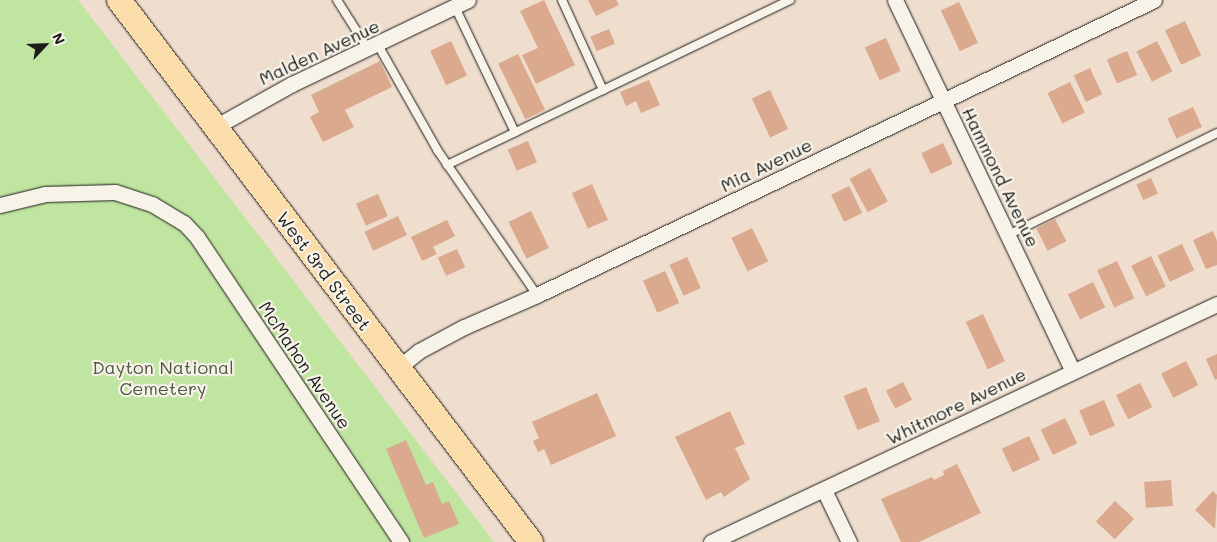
<!DOCTYPE html>
<style>
body{margin:0}
#map{position:relative;width:1217px;height:542px;overflow:hidden;background:#efddcd;font-family:Mali,sans-serif}
div>[style]{position:absolute}
[style*='--x']{left:calc(var(--x)*1px);top:calc(var(--y)*1px);width:calc(var(--w)*1px);rotate:calc(var(--a)*1deg)}
.green>*{inset:0;background:#c0e5a0}
.building>*{inset:0;background:#dba98e;transform-origin:0 0}
.roads{filter:drop-shadow(0 0 1px #1c1c1c) drop-shadow(0 0 1px #1c1c1c)}
.service>*{height:8px;margin:-4px;padding:0 4px;transform-origin:4px;border-radius:4px;background:#f7f3e8}
.minor>*{height:15px;margin:-7.5px;padding:0 7.5px;transform-origin:7.5px;border-radius:7.5px;background:#f7f3e8}
.primary>*{height:24px;margin:-12px;padding:0 12px;transform-origin:12px;border-radius:12px;background:#fbddab}
span{translate:-50% -50%;white-space:nowrap;text-align:center;line-height:1.15;-webkit-text-stroke:4.5px #f7f3e8;paint-order:stroke}
.street-label{font-size:18px;color:#1c1c1c}
.park-label{font-size:18px;color:#4d5844}
.north{position:absolute;left:20px;top:20px;width:50px;height:50px;-webkit-text-stroke:4px #f7f3e8;paint-order:stroke;rotate:65deg;font-size:14px;font-weight:700;line-height:20px;text-align:center;color:#1c1c1c}
.north::after{content:'';display:block;margin:auto;width:18px;height:22px;background:#1c1c1c;clip-path:polygon(50% 0,100% 100%,50% 72%,0 100%)}
</style>
<div id="map">
<div class="green">
<i style="clip-path:polygon(0 0,78px 0,494px 542px,0 542px)"></i>
</div>
<div class="building">
<i style="clip-path:polygon(544px 0,575px 65px,536px 84px,522px 55px,538px 48px,520px 11px)"></i>
<i style="clip-path:polygon(588px 0,616px 0,619px 5px,596px 16px)"></i>
<i style="left:959px;top:2px;width:45px;height:20px;rotate:65deg"></i>
<i style="left:1185px;top:21px;width:38px;height:22px;rotate:65deg"></i>
<i style="left:609px;top:29px;width:16px;height:20px;rotate:68deg"></i>
<i style="left:886px;top:38px;width:36px;height:23px;rotate:66deg"></i>
<i style="left:451px;top:41px;width:38px;height:23px;rotate:65deg"></i>
<i style="left:1157px;top:41px;width:34px;height:23px;rotate:63deg"></i>
<i style="left:1127px;top:51px;width:26px;height:22px;rotate:67deg"></i>
<i style="left:518px;top:54px;width:62px;height:22px;rotate:64deg"></i>
<i style="clip-path:polygon(380px 61px,392px 87px,345px 110px,354px 127px,323px 142px,310px 117px,319px 112px,311px 95px)"></i>
<i style="left:1090px;top:68px;width:29px;height:18px;rotate:65deg"></i>
<i style="clip-path:polygon(649px 80px,660px 105px,641px 113px,636px 101px,626px 106px,620px 92px)"></i>
<i style="left:1070px;top:82px;width:34px;height:25px;rotate:64deg"></i>
<i style="left:770px;top:90px;width:43px;height:20px;rotate:65deg"></i>
<i style="left:1193px;top:107px;width:22px;height:28px;rotate:66deg"></i>
<i style="left:528px;top:141px;width:23px;height:22px;rotate:67deg"></i>
<i style="left:943px;top:143px;width:23px;height:24px;rotate:65deg"></i>
<i style="left:870px;top:168px;width:38px;height:23px;rotate:62deg"></i>
<i style="left:1151px;top:178px;width:17px;height:16px;rotate:66deg"></i>
<i style="left:592px;top:184px;width:39px;height:22px;rotate:66deg"></i>
<i style="left:849px;top:186px;width:30px;height:20px;rotate:64deg"></i>
<i style="left:378px;top:194px;width:24px;height:24px;rotate:66deg"></i>
<i style="left:531px;top:211px;width:41px;height:25px;rotate:64deg"></i>
<i style="left:398px;top:216px;width:21px;height:37px;rotate:65deg"></i>
<i style="left:1055px;top:219px;width:25px;height:21px;rotate:63deg"></i>
<i style="clip-path:polygon(447px 220px,455px 236px,433px 247px,437px 254px,422px 261px,411px 237px)"></i>
<i style="left:752px;top:228px;width:37px;height:23px;rotate:64deg"></i>
<i style="clip-path:polygon(1213px 231px,1217px 241px,1217px 265px,1206px 269px,1193px 240px)"></i>
<i style="left:1182px;top:244px;width:29px;height:27px;rotate:65deg"></i>
<i style="left:457px;top:249px;width:20px;height:21px;rotate:66deg"></i>
<i style="left:1151px;top:256px;width:34px;height:22px;rotate:64deg"></i>
<i style="left:687px;top:257px;width:34px;height:19px;rotate:66deg"></i>
<i style="left:1117px;top:261px;width:41px;height:22px;rotate:65deg"></i>
<i style="left:665px;top:271px;width:35px;height:24px;rotate:66deg"></i>
<i style="left:1093px;top:282px;width:28px;height:28px;rotate:64deg"></i>
<i style="left:983px;top:314px;width:52px;height:19px;rotate:65deg"></i>
<i style="clip-path:polygon(1217px 354px,1217px 379px,1215px 380px,1206px 359px)"></i>
<i style="left:1186px;top:361px;width:27px;height:28px;rotate:63deg"></i>
<i style="left:903px;top:382px;width:20px;height:19px;rotate:63deg"></i>
<i style="left:1140px;top:383px;width:27px;height:27px;rotate:63deg"></i>
<i style="left:866px;top:387px;width:37px;height:24px;rotate:68deg"></i>
<i style="clip-path:polygon(597px 393px,616px 436px,551px 465px,544px 449px,538px 452px,533px 441px,539px 438px,532px 422px)"></i>
<i style="left:1104px;top:400px;width:28px;height:27px;rotate:67deg"></i>
<i style="clip-path:polygon(730px 411px,745px 444px,735px 448px,750px 479px,724px 497px,721px 492px,706px 500px,675px 437px)"></i>
<i style="left:1065px;top:418px;width:28px;height:27px;rotate:64deg"></i>
<i style="left:1029px;top:436px;width:26px;height:30px;rotate:65deg"></i>
<i style="clip-path:polygon(406px 440px,426px 485px,433px 482px,442px 504px,449px 501px,459px 524px,424px 538px,386px 449px)"></i>
<i style="clip-path:polygon(957px 464px,981px 513px,919px 542px,901px 542px,881px 499px,932px 477px,934px 480px,944px 475px,943px 471px)"></i>
<i style="left:1171px;top:480px;width:26px;height:27px;rotate:86deg"></i>
<i style="clip-path:polygon(1213px 491px,1217px 495px,1215px 529px,1195px 510px)"></i>
<i style="left:1115px;top:501px;width:26px;height:28px;rotate:43deg"></i>
</div>
<div class="roads">
<div class="service">
<i style="--x:337;--y:0;--w:58;--a:57.7"></i>
<i style="--x:562;--y:0;--w:99;--a:65.5"></i>
<i style="--x:455;--y:7;--w:139;--a:64.4"></i>
<i style="--x:378;--y:45;--w:122;--a:60.5"></i>
<i style="--x:438;--y:151;--w:175;--a:55.5"></i>
<i style="--x:447;--y:165;--w:381;--a:-25.7"></i>
<i style="--x:1008;--y:235;--w:233;--a:-26"></i>
</div>
<div class="minor">
<i style="--x:895;--y:0;--w:411;--a:64.4"></i>
<i style="--x:215;--y:127;--w:88;--a:-29.2"></i>
<i style="--x:292;--y:84;--w:195;--a:-25.5"></i>
<i style="--x:0;--y:205;--w:46;--a:-13.7"></i>
<i style="--x:45;--y:194;--w:70;--a:-1.6"></i>
<i style="--x:115;--y:192;--w:39;--a:18"></i>
<i style="--x:152;--y:204;--w:37;--a:31"></i>
<i style="--x:184;--y:223;--w:19;--a:47"></i>
<i style="--x:197;--y:237;--w:367;--a:56.2"></i>
<i style="--x:398;--y:368;--w:27;--a:-39"></i>
<i style="--x:419;--y:351;--w:51;--a:-28.1"></i>
<i style="--x:464;--y:327;--w:80;--a:-23.7"></i>
<i style="--x:537;--y:295;--w:684;--a:-25.55"></i>
<i style="--x:824;--y:490;--w:58;--a:64.3"></i>
<i style="--x:711;--y:542;--w:559;--a:-25.19"></i>
</div>
<div class="primary">
<i style="--x:119;--y:0;--w:681;--a:52.76"></i>
</div>
</div>
<div class="street-label">
<span style="left:319px;top:52px;rotate:-25deg">Malden Avenue</span>
<span style="left:766px;top:165px;rotate:-26deg">Mia Avenue</span>
<span style="left:1001px;top:177px;rotate:64deg">Hammond Avenue</span>
<span style="left:324px;top:271px;rotate:53deg">West 3rd Street</span>
<span style="left:305px;top:365px;rotate:56deg">McMahon Avenue</span>
<span style="left:956px;top:406px;rotate:-26deg">Whitmore Avenue</span>
</div>
<div class="park-label">
<span style="left:163px;top:378px">Dayton National<br>Cemetery</span>
</div>
<div class="north">N</div>
</div>
